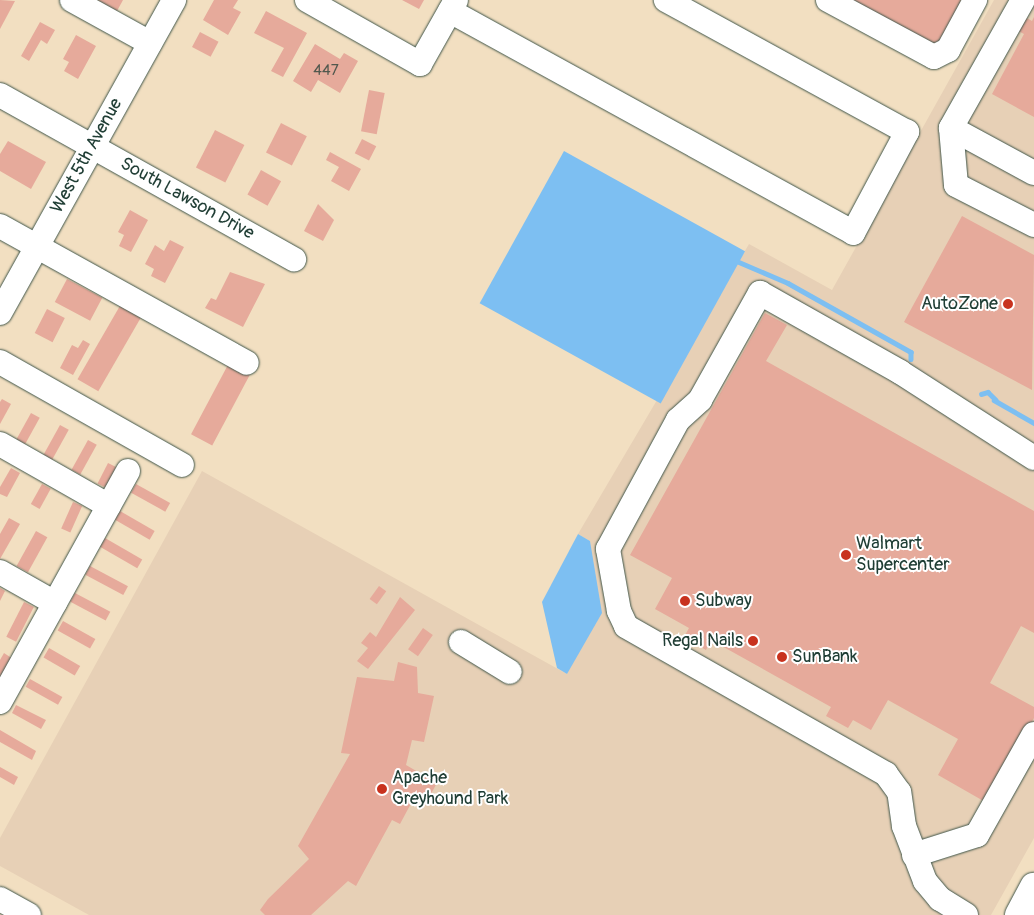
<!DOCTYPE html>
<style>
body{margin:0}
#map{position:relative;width:1034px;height:915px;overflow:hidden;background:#f2dfc1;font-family:Pangolin,sans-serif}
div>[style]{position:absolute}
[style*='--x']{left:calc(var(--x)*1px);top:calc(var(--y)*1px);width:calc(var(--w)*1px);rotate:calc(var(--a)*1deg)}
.built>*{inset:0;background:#e7d0b6}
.water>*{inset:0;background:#7dbff2;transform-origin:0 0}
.stream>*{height:4.5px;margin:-2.25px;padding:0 2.25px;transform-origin:2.25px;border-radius:2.25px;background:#7dbff2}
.building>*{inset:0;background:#e6aa9b;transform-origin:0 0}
.roads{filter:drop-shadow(0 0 1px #3f5549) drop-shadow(0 0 1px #3f5549)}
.minor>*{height:24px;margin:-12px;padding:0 12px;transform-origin:12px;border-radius:12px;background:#fff}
.major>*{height:28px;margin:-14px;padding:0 14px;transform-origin:14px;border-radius:14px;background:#fff}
.dots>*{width:14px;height:14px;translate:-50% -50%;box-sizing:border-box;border:2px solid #fff;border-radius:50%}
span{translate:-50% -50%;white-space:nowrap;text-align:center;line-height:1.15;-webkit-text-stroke:4px #fff;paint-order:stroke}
.number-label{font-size:15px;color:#51584e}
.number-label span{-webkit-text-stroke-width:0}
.street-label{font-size:18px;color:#1f3d34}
.poi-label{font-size:18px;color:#1f3d34}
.right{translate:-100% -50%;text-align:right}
.left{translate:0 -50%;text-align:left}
</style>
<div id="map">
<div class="built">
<i style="clip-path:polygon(994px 0,1034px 0,1034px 838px,991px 915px,89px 915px,0 866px,0 838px,202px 471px,567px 674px,593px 572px,590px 541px,578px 534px,749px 244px,832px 290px)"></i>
</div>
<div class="water">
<i style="left:564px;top:151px;width:207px;height:174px;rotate:29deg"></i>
<i style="clip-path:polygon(578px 534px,590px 541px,602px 613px,567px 674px,557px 668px,542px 602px)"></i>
</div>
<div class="stream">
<i style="--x:739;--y:262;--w:53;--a:23.2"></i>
<i style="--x:788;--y:283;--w:141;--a:29.3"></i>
<i style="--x:911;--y:352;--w:7;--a:90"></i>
<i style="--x:981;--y:394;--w:7;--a:-16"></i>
<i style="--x:988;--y:392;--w:11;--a:45"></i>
<i style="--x:994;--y:400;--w:46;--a:29.9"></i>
</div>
<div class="building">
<i style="clip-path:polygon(0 0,15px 1px,0 29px)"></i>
<i style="clip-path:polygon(97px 0,123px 0,117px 11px)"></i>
<i style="clip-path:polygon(214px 0,238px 0,233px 8px,241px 12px,228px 35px,203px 20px)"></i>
<i style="clip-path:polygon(402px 0,424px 0,419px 9px)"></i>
<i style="clip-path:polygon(846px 0,964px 0,936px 50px)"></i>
<i style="clip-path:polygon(266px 11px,307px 33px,283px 77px,271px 71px,284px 48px,254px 33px)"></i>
<i style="clip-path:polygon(1020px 14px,1032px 21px,1034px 17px,1034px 117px,992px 94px,1024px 34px,1013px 28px)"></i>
<i style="clip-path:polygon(40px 22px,55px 30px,47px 44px,41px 40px,29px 61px,21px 56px)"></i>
<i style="left:200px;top:32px;width:21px;height:17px;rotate:28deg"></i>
<i style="clip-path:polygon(76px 35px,96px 46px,78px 79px,64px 71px,69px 62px,63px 59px)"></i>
<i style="clip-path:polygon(315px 44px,340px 59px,344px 53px,358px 61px,340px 93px,318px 80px,311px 92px,293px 81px)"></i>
<i style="left:369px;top:90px;width:16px;height:42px;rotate:11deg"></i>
<i style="left:281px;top:123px;width:29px;height:33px;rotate:27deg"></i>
<i style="left:215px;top:130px;width:33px;height:42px;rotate:27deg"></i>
<i style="left:362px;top:139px;width:16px;height:16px;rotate:27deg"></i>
<i style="clip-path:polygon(8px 141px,46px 162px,31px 189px,0 171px,0 154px)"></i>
<i style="clip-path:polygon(330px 152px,361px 169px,349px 191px,331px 181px,339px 167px,326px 160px)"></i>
<i style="left:261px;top:170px;width:23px;height:28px;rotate:29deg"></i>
<i style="clip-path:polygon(318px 204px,334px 220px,323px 241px,304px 231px)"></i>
<i style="clip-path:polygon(130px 210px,148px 220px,131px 252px,119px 246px,124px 235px,118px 232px)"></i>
<i style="clip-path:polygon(962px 216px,1034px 255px,1032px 390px,904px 322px)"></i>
<i style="clip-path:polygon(170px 240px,184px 247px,165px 283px,151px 276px,154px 269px,145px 264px,155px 245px,164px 251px)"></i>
<i style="clip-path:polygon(230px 272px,265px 284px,243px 327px,205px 308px,211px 298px,216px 300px)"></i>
<i style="left:67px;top:279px;width:40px;height:26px;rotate:28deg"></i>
<i style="left:121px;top:304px;width:24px;height:87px;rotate:30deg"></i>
<i style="left:47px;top:309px;width:20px;height:27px;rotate:27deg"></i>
<i style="clip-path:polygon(765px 313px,787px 325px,766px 361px,1034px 511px,1034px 633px,1021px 626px,990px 683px,1034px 707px,1034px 718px,987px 803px,938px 775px,958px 739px,888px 700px,871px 730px,853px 720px,848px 728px,826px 716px,831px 707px,711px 640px,706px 650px,684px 637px,689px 628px,655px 609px,672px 578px,630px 555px)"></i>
<i style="clip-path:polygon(83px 340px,90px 344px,73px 375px,60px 368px,72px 345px,78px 348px)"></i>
<i style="left:230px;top:361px;width:24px;height:83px;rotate:28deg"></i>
<i style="clip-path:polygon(2px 399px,11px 404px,0 424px,0 402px)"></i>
<i style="left:31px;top:413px;width:10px;height:30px;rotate:29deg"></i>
<i style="left:60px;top:425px;width:10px;height:34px;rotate:29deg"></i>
<i style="left:88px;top:440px;width:10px;height:34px;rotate:29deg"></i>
<i style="left:108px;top:463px;width:9px;height:23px;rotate:27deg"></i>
<i style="clip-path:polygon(11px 468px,20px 473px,7px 497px,0 494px,0 487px)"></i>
<i style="left:42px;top:484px;width:10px;height:23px;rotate:29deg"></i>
<i style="left:136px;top:484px;width:39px;height:10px;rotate:29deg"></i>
<i style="left:73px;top:502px;width:10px;height:29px;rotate:24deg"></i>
<i style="left:120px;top:511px;width:40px;height:10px;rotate:30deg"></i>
<i style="clip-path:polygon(9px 518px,20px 524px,0 559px,0 534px)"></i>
<i style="left:36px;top:531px;width:13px;height:40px;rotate:29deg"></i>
<i style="left:105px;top:538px;width:43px;height:10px;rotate:30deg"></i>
<i style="left:90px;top:566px;width:43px;height:10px;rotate:28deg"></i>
<i style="left:379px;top:586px;width:9px;height:16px;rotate:36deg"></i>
<i style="clip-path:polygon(0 588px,5px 591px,0 601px)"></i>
<i style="left:75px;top:593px;width:40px;height:10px;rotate:28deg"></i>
<i style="clip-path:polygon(400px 597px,415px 610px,368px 669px,357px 661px,368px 648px,361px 643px,370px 632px,376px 637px)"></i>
<i style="left:24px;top:602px;width:11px;height:39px;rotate:27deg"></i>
<i style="left:63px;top:621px;width:37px;height:11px;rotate:29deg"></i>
<i style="left:423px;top:628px;width:12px;height:26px;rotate:35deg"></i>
<i style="left:49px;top:648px;width:36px;height:11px;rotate:30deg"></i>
<i style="clip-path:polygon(4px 653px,13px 659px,0 682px,0 660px)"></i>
<i style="clip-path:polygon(398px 662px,417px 667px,418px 693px,434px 696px,424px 742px,412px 740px,406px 765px,437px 783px,427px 801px,415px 796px,400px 824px,392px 820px,356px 886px,348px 881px,311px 915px,265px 915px,260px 910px,268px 899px,309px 859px,298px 846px,350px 754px,341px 753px,357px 677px,394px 681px)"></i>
<i style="left:30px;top:679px;width:37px;height:9px;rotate:29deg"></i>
<i style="clip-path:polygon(16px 705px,46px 720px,41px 729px,12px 713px)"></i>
<i style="clip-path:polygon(0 730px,36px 751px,32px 760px,0 742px)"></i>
<i style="clip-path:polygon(0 767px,18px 777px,14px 785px,0 777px)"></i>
</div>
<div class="roads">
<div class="minor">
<i style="--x:72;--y:0;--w:89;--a:28.9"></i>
<i style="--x:307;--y:0;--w:130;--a:29.5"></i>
<i style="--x:420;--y:64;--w:73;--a:-60.6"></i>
<i style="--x:828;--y:0;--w:120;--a:28.3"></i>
<i style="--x:934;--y:57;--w:16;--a:-27"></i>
<i style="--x:948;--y:50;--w:57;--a:-61.6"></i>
<i style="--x:1023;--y:0;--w:147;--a:119.4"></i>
<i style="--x:951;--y:128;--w:57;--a:85"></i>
<i style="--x:956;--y:185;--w:88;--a:27.1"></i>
<i style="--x:450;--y:11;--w:460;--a:28.8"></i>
<i style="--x:853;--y:233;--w:115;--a:-61.9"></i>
<i style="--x:907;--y:132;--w:275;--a:-151.3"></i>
<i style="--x:0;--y:95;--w:337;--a:29.2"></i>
<i style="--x:951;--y:128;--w:94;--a:28.5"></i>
<i style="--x:0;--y:226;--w:282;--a:29"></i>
<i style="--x:0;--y:313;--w:358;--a:-60.9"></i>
<i style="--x:0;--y:362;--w:209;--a:29.5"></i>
<i style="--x:0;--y:444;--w:125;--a:29.6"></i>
<i style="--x:0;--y:572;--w:63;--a:29.4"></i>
<i style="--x:461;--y:642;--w:57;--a:31.5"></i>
<i style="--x:0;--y:702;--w:264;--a:-61"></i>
<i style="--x:914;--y:855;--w:66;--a:-17.6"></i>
<i style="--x:977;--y:835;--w:116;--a:-60.6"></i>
<i style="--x:0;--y:899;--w:33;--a:29"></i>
<i style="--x:966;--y:915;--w:31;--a:-148"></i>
<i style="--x:940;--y:899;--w:23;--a:-130"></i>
<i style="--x:925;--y:881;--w:59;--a:-110.9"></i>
<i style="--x:904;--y:826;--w:34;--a:-98"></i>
<i style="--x:899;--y:792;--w:22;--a:-126"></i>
<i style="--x:886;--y:774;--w:299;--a:-150.4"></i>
<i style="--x:626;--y:626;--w:17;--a:-115"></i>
<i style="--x:619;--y:611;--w:63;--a:-100.1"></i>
<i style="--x:608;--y:549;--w:147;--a:-61.5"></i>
<i style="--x:678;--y:420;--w:30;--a:-42"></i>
<i style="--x:700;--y:400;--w:123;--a:-60.7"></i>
<i style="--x:760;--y:293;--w:161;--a:29.4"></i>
<i style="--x:900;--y:372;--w:159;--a:32.7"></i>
</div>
<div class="major">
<i style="--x:1019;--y:915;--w:32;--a:-62"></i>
</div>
</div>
<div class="dots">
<i style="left:1008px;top:304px;background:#c8321e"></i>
<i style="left:846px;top:555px;background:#c8321e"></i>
<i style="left:685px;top:601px;background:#c8321e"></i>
<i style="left:753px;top:641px;background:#c8321e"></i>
<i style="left:782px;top:657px;background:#c8321e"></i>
<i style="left:382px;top:789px;background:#c8321e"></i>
</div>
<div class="number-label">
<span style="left:326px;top:71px">447</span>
</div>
<div class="street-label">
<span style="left:87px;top:156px;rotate:-61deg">West 5th Avenue</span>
<span style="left:187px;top:199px;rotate:29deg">South Lawson Drive</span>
</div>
<div class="poi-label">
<span class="right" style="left:998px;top:304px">AutoZone</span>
<span class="left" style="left:856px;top:555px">Walmart<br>Supercenter</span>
<span class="left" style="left:695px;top:601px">Subway</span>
<span class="right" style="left:743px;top:641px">Regal Nails</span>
<span class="left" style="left:792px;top:657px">SunBank</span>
<span class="left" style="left:392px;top:789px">Apache<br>Greyhound Park</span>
</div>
</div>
